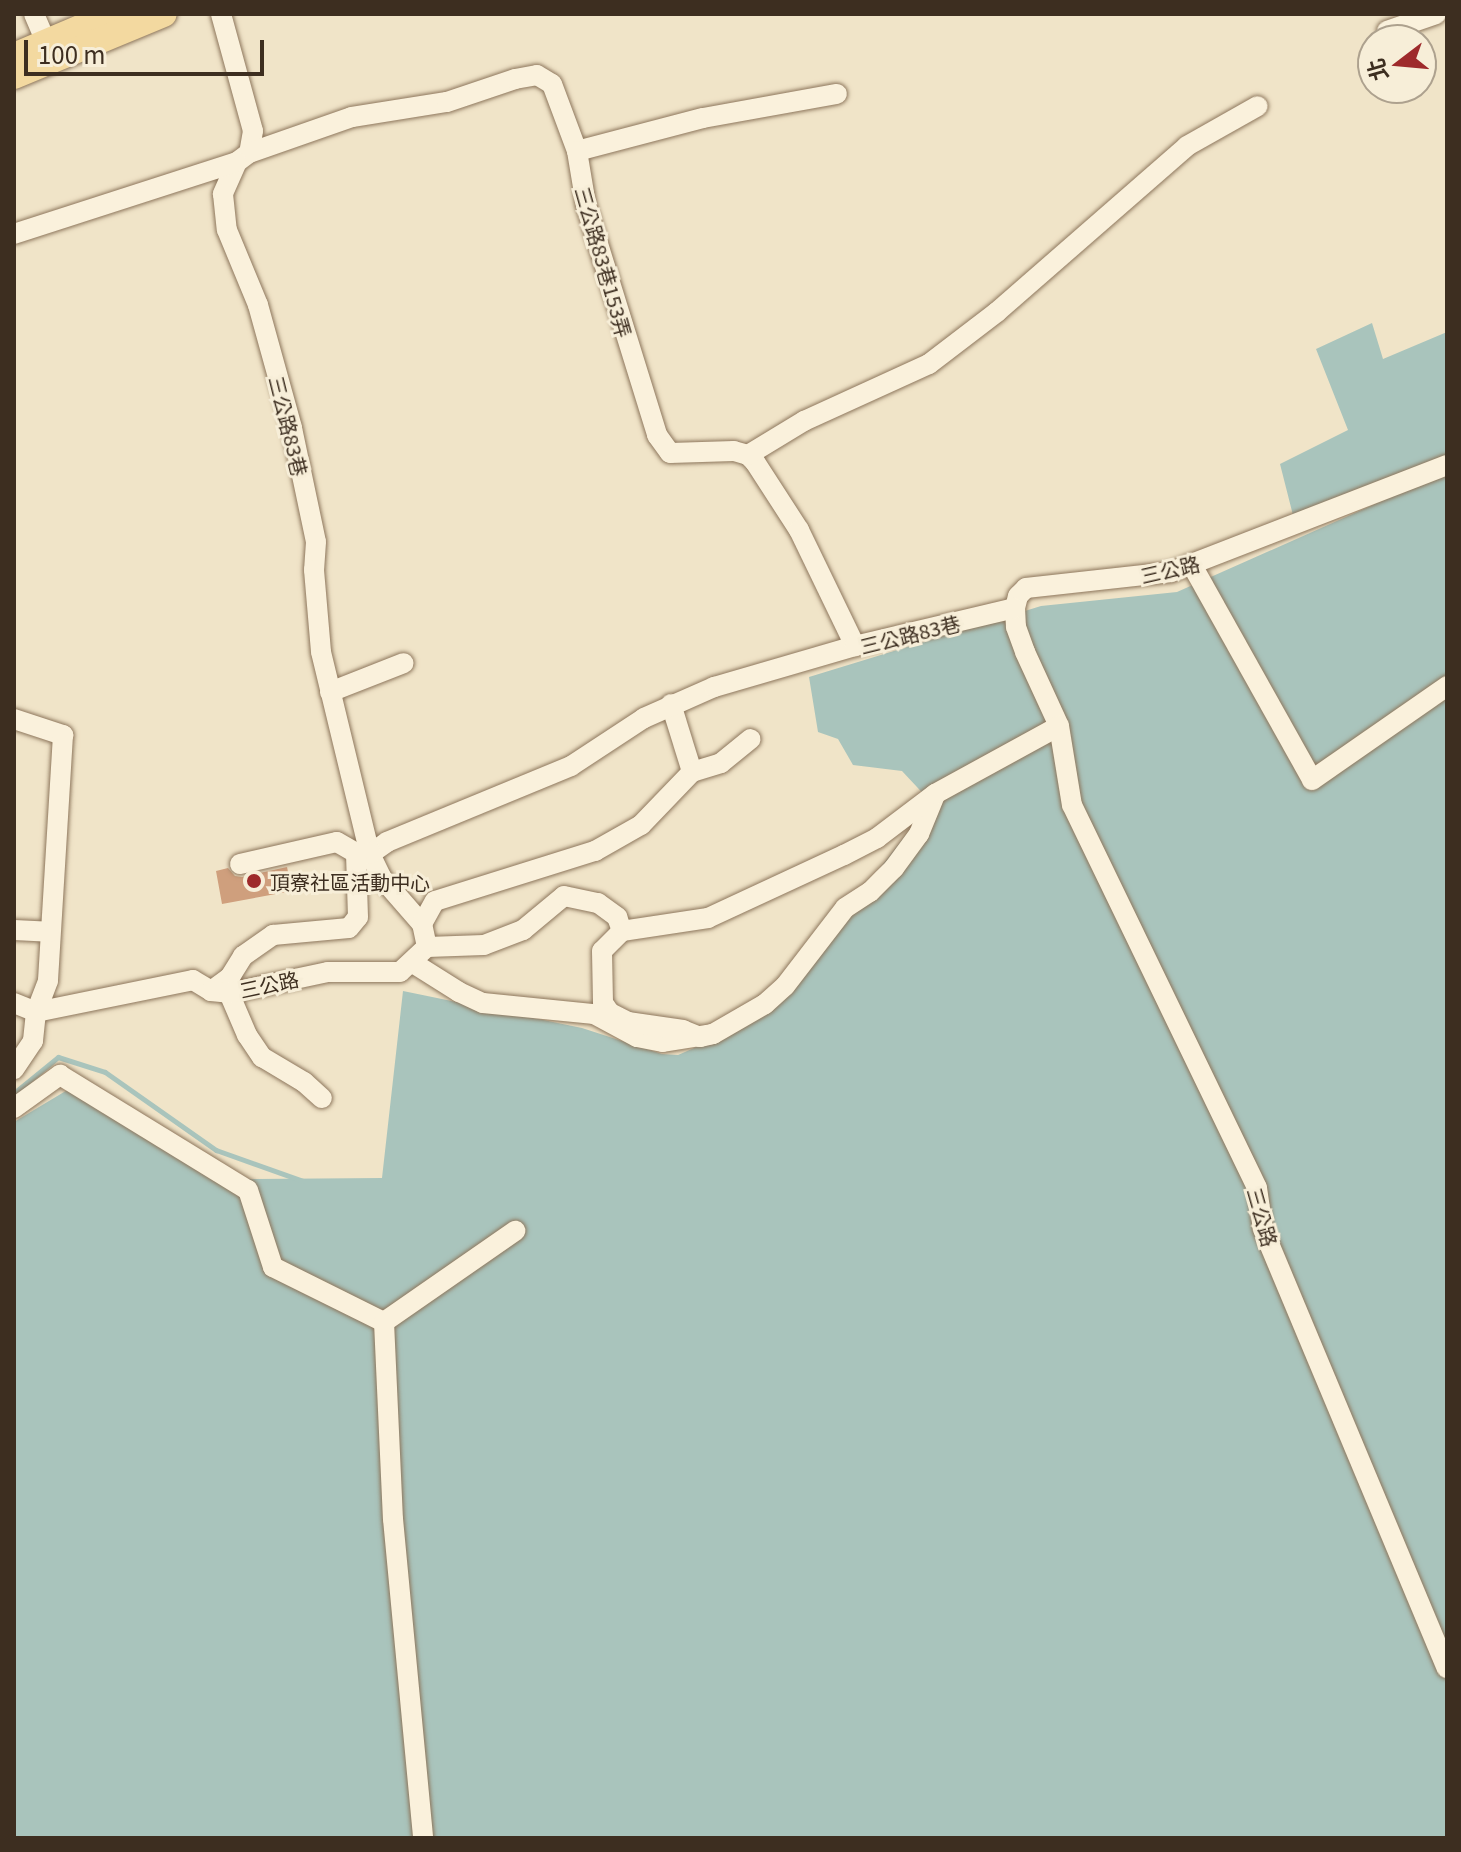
<!DOCTYPE html>
<meta charset="utf-8">
<style>
body{margin:0}
#map{position:relative;width:1461px;height:1852px;overflow:hidden;background:#f0e4c8;font-family:Georgia,"Noto Sans TC",serif}
div>[style]{position:absolute}
[style*='--x']{left:calc(var(--x)*1px);top:calc(var(--y)*1px);width:calc(var(--w)*1px);rotate:calc(var(--a)*1deg)}
.water>*{inset:0;background:#a9c4bc}
.stream>*{height:5px;margin:-2.5px;padding:0 2.5px;transform-origin:2.5px;border-radius:2.5px;background:#a9c4bc}
.building>*{inset:0;background:#cf9f7d}
.roads{filter:drop-shadow(0 0 2px #8d765c) drop-shadow(0 0 2px #8d765c)}
.minor>*{height:20px;margin:-10px;padding:0 10px;transform-origin:10px;border-radius:10px;background:#faf1dc}
.major>*{height:26px;margin:-13px;padding:0 13px;transform-origin:13px;border-radius:13px;background:#f3d9a0}
.dots>*{width:22px;height:22px;translate:-50% -50%;box-sizing:border-box;border:4px solid #f7eed8;border-radius:50%}
span{translate:-50% -50%;white-space:nowrap;text-align:center;line-height:1.15;-webkit-text-stroke:6px #f7eed8;paint-order:stroke}
.street-label{font-size:20px;color:#3d2e20}
.poi-label{font-size:20px;color:#3d2e20}
.left{translate:0 -50%;text-align:left}
.frame{position:absolute;inset:0;border:16px solid #3d2e20;pointer-events:none}
.north{position:absolute;left:1357px;top:24px;width:80px;height:80px;box-sizing:border-box;background:#f7eed8;border:2px solid #ada18e;border-radius:50%;rotate:254deg;font-size:22px;font-weight:700;line-height:32px;text-align:center;color:#3d2e20}
.north::after{content:'';display:block;margin:auto;width:28px;height:36px;background:#9e2a2b;clip-path:polygon(50% 0,100% 100%,50% 72%,0 100%)}
.scale{position:absolute;left:24px;top:40px;width:240px;height:36px;box-sizing:border-box;border:4px solid #3d2e20;border-top:0;padding-left:10px;font-size:24px;line-height:28px;white-space:nowrap;color:#3d2e20;-webkit-text-stroke:6px #f7eed8;paint-order:stroke}
</style>
<div id="map">
<div class="water">
<i style="clip-path:polygon(1372px 323px,1383px 359px,1447px 332px,1447px 462px,1296px 527px,1280px 464px,1348px 430px,1316px 349px)"></i>
<i style="clip-path:polygon(1447px 472px,1447px 1838px,14px 1838px,14px 1122px,69px 1089px,240px 1179px,382px 1178px,403px 991px,582px 1028px,662px 1054px,678px 1055px,749px 1024px,798px 974px,931px 802px,902px 771px,853px 765px,838px 739px,818px 732px,809px 677px,1041px 606px,1177px 592px)"></i>
</div>
<div class="stream">
<i style="--x:14;--y:1093;--w:57;--a:-39.3"></i>
<i style="--x:58;--y:1057;--w:49;--a:17.7"></i>
<i style="--x:105;--y:1072;--w:136;--a:35.1"></i>
<i style="--x:216;--y:1150;--w:92;--a:19.6"></i>
</div>
<div class="building">
<i style="clip-path:polygon(287px 867px,292px 891px,222px 904px,216px 871px,228px 868px,235px 876px,242px 877px)"></i>
</div>
<div class="roads">
<div class="minor">
<i style="--x:34;--y:14;--w:46;--a:66.8"></i>
<i style="--x:221;--y:14;--w:121;--a:74.7"></i>
<i style="--x:253;--y:131;--w:22;--a:100"></i>
<i style="--x:249;--y:153;--w:15;--a:143"></i>
<i style="--x:237;--y:162;--w:35;--a:114"></i>
<i style="--x:223;--y:194;--w:36;--a:84"></i>
<i style="--x:227;--y:230;--w:81;--a:67.5"></i>
<i style="--x:258;--y:305;--w:128;--a:74.5"></i>
<i style="--x:292;--y:428;--w:116;--a:78.1"></i>
<i style="--x:316;--y:542;--w:28;--a:94"></i>
<i style="--x:314;--y:570;--w:82;--a:85.1"></i>
<i style="--x:321;--y:652;--w:208;--a:76.4"></i>
<i style="--x:370;--y:854;--w:25;--a:64"></i>
<i style="--x:381;--y:877;--w:62;--a:48.9"></i>
<i style="--x:1387;--y:31;--w:52;--a:-19.1"></i>
<i style="--x:577;--y:151;--w:130;--a:-14.7"></i>
<i style="--x:703;--y:118;--w:136;--a:-10.2"></i>
<i style="--x:249;--y:153;--w:109;--a:-19.3"></i>
<i style="--x:352;--y:117;--w:96;--a:-9"></i>
<i style="--x:447;--y:102;--w:72;--a:-18.7"></i>
<i style="--x:515;--y:79;--w:22;--a:-10"></i>
<i style="--x:537;--y:75;--w:17;--a:31"></i>
<i style="--x:552;--y:84;--w:72;--a:69.5"></i>
<i style="--x:577;--y:151;--w:55;--a:80.5"></i>
<i style="--x:586;--y:205;--w:241;--a:72.8"></i>
<i style="--x:657;--y:435;--w:22;--a:54"></i>
<i style="--x:670;--y:453;--w:64;--a:-1.8"></i>
<i style="--x:734;--y:451;--w:15;--a:16"></i>
<i style="--x:748;--y:455;--w:10;--a:45"></i>
<i style="--x:755;--y:462;--w:81;--a:57.1"></i>
<i style="--x:799;--y:530;--w:129;--a:64.2"></i>
<i style="--x:14;--y:234;--w:234;--a:-17.9"></i>
<i style="--x:748;--y:455;--w:66;--a:-31.3"></i>
<i style="--x:804;--y:421;--w:137;--a:-24.5"></i>
<i style="--x:929;--y:364;--w:86;--a:-37.4"></i>
<i style="--x:997;--y:312;--w:252;--a:-41.1"></i>
<i style="--x:1187;--y:146;--w:81;--a:-29.4"></i>
<i style="--x:1447;--y:465;--w:296;--a:158.8"></i>
<i style="--x:1171;--y:572;--w:146;--a:173.7"></i>
<i style="--x:1026;--y:588;--w:11;--a:135"></i>
<i style="--x:1018;--y:596;--w:12;--a:104"></i>
<i style="--x:1015;--y:608;--w:19;--a:87"></i>
<i style="--x:1016;--y:627;--w:27;--a:70"></i>
<i style="--x:1025;--y:652;--w:81;--a:65.3"></i>
<i style="--x:1059;--y:726;--w:80;--a:80.7"></i>
<i style="--x:1072;--y:805;--w:425;--a:64.2"></i>
<i style="--x:1257;--y:1188;--w:41;--a:81.7"></i>
<i style="--x:1263;--y:1229;--w:476;--a:67.3"></i>
<i style="--x:1192;--y:565;--w:246;--a:60.8"></i>
<i style="--x:1312;--y:780;--w:165;--a:-34.8"></i>
<i style="--x:330;--y:692;--w:79;--a:-21.4"></i>
<i style="--x:671;--y:704;--w:71;--a:72.8"></i>
<i style="--x:14;--y:719;--w:52;--a:18.1"></i>
<i style="--x:63;--y:735;--w:246;--a:93.5"></i>
<i style="--x:48;--y:981;--w:33;--a:111"></i>
<i style="--x:36;--y:1012;--w:29;--a:96"></i>
<i style="--x:33;--y:1041;--w:34;--a:124"></i>
<i style="--x:240;--y:864;--w:99;--a:-12.8"></i>
<i style="--x:337;--y:842;--w:22;--a:30"></i>
<i style="--x:356;--y:853;--w:14;--a:4"></i>
<i style="--x:370;--y:854;--w:21;--a:-35"></i>
<i style="--x:387;--y:842;--w:199;--a:-22.4"></i>
<i style="--x:571;--y:766;--w:87;--a:-33.3"></i>
<i style="--x:644;--y:718;--w:77;--a:-23.9"></i>
<i style="--x:714;--y:687;--w:147;--a:-16.2"></i>
<i style="--x:855;--y:646;--w:164;--a:-13.4"></i>
<i style="--x:14;--y:930;--w:35;--a:3"></i>
<i style="--x:427;--y:947;--w:57;--a:-2"></i>
<i style="--x:484;--y:945;--w:42;--a:-21"></i>
<i style="--x:523;--y:930;--w:53;--a:-39.7"></i>
<i style="--x:564;--y:896;--w:35;--a:12"></i>
<i style="--x:598;--y:903;--w:24;--a:36"></i>
<i style="--x:617;--y:917;--w:15;--a:70"></i>
<i style="--x:413;--y:963;--w:54;--a:32.2"></i>
<i style="--x:459;--y:992;--w:26;--a:25"></i>
<i style="--x:483;--y:1003;--w:112;--a:5.7"></i>
<i style="--x:594;--y:1014;--w:49;--a:28.1"></i>
<i style="--x:637;--y:1037;--w:26;--a:11"></i>
<i style="--x:663;--y:1042;--w:51;--a:-9.1"></i>
<i style="--x:713;--y:1034;--w:60;--a:-30"></i>
<i style="--x:765;--y:1004;--w:27;--a:-42"></i>
<i style="--x:785;--y:986;--w:98;--a:-52.4"></i>
<i style="--x:845;--y:908;--w:30;--a:-33"></i>
<i style="--x:870;--y:892;--w:34;--a:-45"></i>
<i style="--x:894;--y:868;--w:42;--a:-53.7"></i>
<i style="--x:919;--y:834;--w:42;--a:-67.7"></i>
<i style="--x:211;--y:991;--w:24;--a:-36"></i>
<i style="--x:230;--y:977;--w:25;--a:-58"></i>
<i style="--x:243;--y:956;--w:37;--a:-35"></i>
<i style="--x:273;--y:935;--w:76;--a:-5.3"></i>
<i style="--x:349;--y:928;--w:14;--a:-51"></i>
<i style="--x:358;--y:917;--w:64;--a:-91.8"></i>
<i style="--x:229;--y:993;--w:46;--a:66.8"></i>
<i style="--x:247;--y:1035;--w:27;--a:56"></i>
<i style="--x:262;--y:1057;--w:49;--a:30.8"></i>
<i style="--x:304;--y:1082;--w:24;--a:42"></i>
<i style="--x:14;--y:1003;--w:24;--a:22"></i>
<i style="--x:36;--y:1012;--w:160;--a:-11.5"></i>
<i style="--x:193;--y:980;--w:21;--a:31"></i>
<i style="--x:211;--y:991;--w:18;--a:6"></i>
<i style="--x:229;--y:993;--w:101;--a:-12"></i>
<i style="--x:328;--y:972;--w:72;--a:0"></i>
<i style="--x:400;--y:972;--w:37;--a:-43"></i>
<i style="--x:427;--y:947;--w:24;--a:-102"></i>
<i style="--x:422;--y:924;--w:26;--a:-61"></i>
<i style="--x:435;--y:901;--w:168;--a:-17.4"></i>
<i style="--x:595;--y:851;--w:53;--a:-29.5"></i>
<i style="--x:641;--y:825;--w:74;--a:-46.1"></i>
<i style="--x:692;--y:772;--w:30;--a:-17"></i>
<i style="--x:721;--y:763;--w:38;--a:-39"></i>
<i style="--x:713;--y:1034;--w:13;--a:167"></i>
<i style="--x:700;--y:1037;--w:18;--a:-158"></i>
<i style="--x:683;--y:1030;--w:56;--a:-171.7"></i>
<i style="--x:628;--y:1022;--w:20;--a:-153"></i>
<i style="--x:610;--y:1013;--w:12;--a:-125"></i>
<i style="--x:603;--y:1003;--w:52;--a:-91.1"></i>
<i style="--x:602;--y:951;--w:28;--a:-45"></i>
<i style="--x:622;--y:931;--w:87;--a:-8.6"></i>
<i style="--x:708;--y:918;--w:150;--a:-24.9"></i>
<i style="--x:844;--y:855;--w:37;--a:-27"></i>
<i style="--x:877;--y:838;--w:73;--a:-37.2"></i>
<i style="--x:935;--y:794;--w:141;--a:-28.7"></i>
<i style="--x:14;--y:1108;--w:57;--a:-35.7"></i>
<i style="--x:60;--y:1075;--w:220;--a:31.5"></i>
<i style="--x:248;--y:1190;--w:81;--a:72"></i>
<i style="--x:273;--y:1267;--w:124;--a:26.4"></i>
<i style="--x:384;--y:1322;--w:160;--a:-34.8"></i>
<i style="--x:384;--y:1322;--w:197;--a:87.4"></i>
<i style="--x:393;--y:1519;--w:320;--a:84.6"></i>
</div>
<div class="major">
<i style="--x:14;--y:56;--w:108;--a:-23"></i>
<i style="--x:14;--y:76;--w:162;--a:-22.5"></i>
</div>
</div>
<div class="dots">
<i style="left:254px;top:881px;background:#9e2a2b"></i>
</div>
<div class="street-label">
<span style="left:604px;top:262px;rotate:74deg">三公路83巷153弄</span>
<span style="left:289px;top:426px;rotate:76deg">三公路83巷</span>
<span style="left:1170px;top:569px;rotate:-13deg">三公路</span>
<span style="left:910px;top:634px;rotate:-14deg">三公路83巷</span>
<span style="left:269px;top:984px;rotate:-12deg">三公路</span>
<span style="left:1263px;top:1217px;rotate:74deg">三公路</span>
</div>
<div class="poi-label">
<span class="left" style="left:270px;top:881px">頂寮社區活動中心</span>
</div>
<div class="frame"></div>
<div class="north">北</div>
<div class="scale">100 m</div>
</div>
